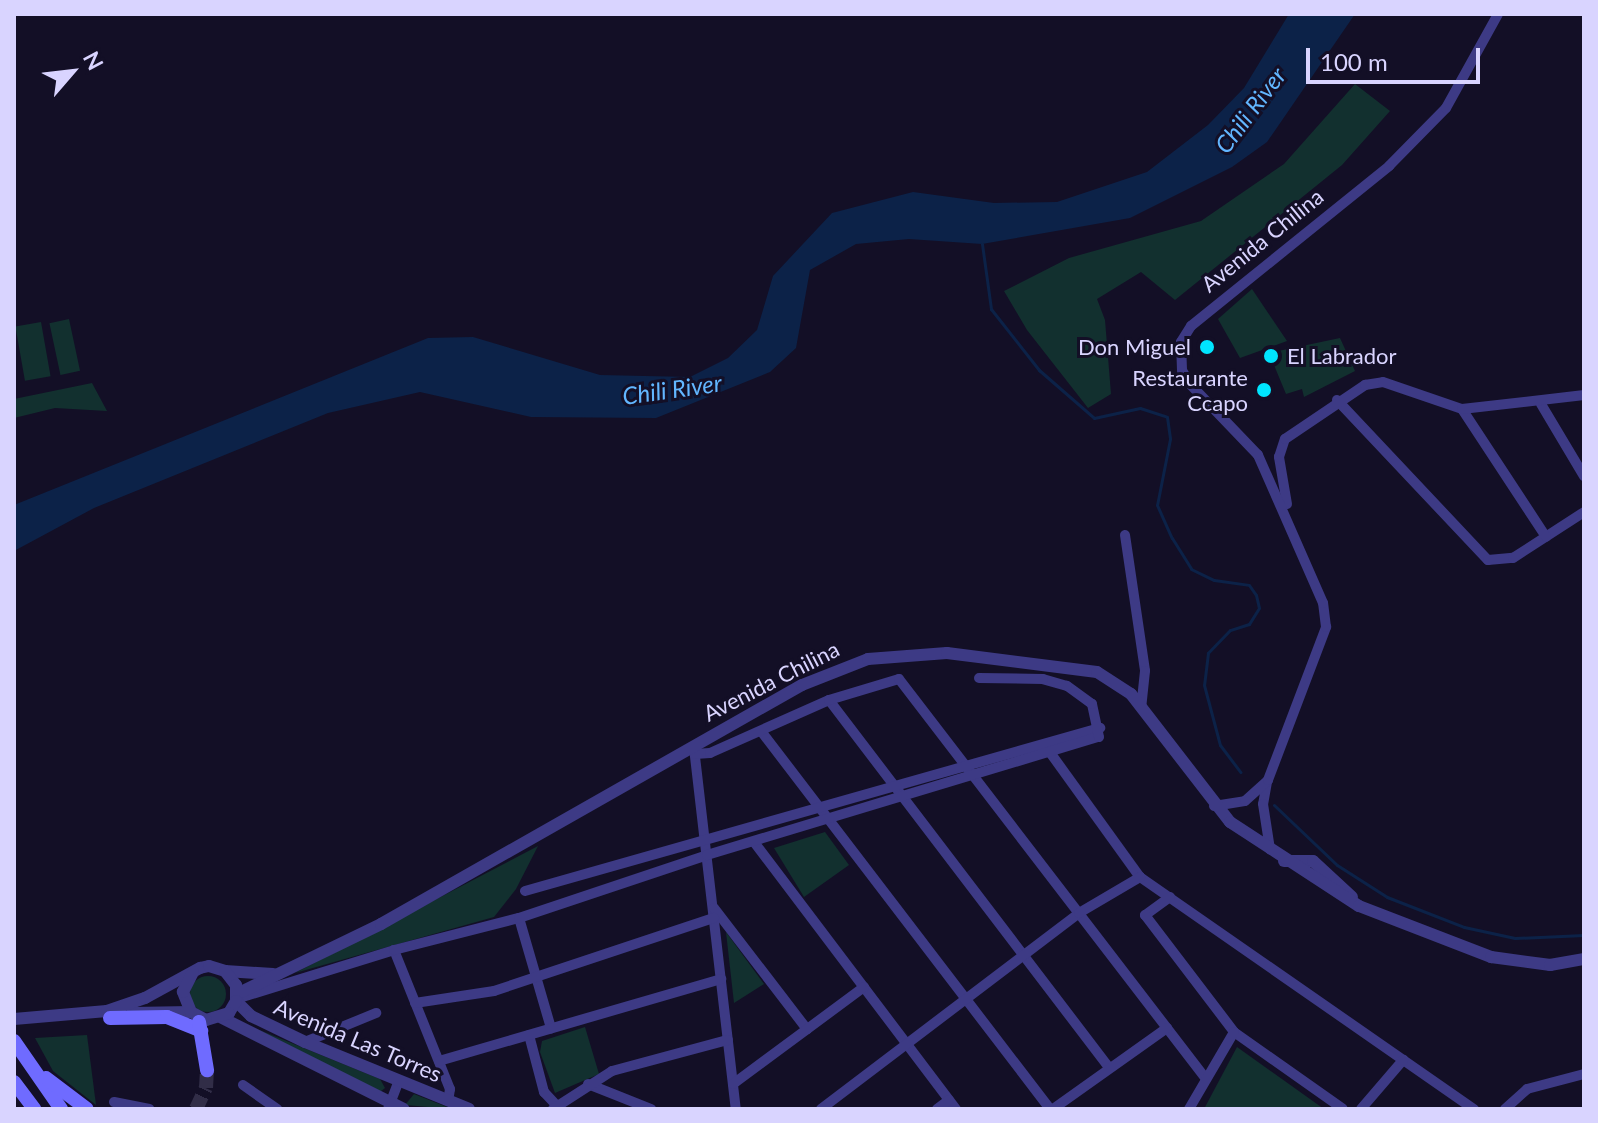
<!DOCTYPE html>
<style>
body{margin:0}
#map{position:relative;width:1598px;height:1123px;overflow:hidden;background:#130f26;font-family:Lato,sans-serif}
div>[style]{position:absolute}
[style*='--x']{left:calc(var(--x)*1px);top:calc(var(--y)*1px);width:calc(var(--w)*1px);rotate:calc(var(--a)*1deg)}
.green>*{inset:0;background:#12302f;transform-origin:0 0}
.round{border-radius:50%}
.water>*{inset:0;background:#0c2248}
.stream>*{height:3px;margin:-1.5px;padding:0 1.5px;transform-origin:1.5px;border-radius:1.5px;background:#0c2248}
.secondary-tunnel>*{height:14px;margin-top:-7px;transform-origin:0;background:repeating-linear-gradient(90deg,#312d47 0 14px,transparent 0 21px)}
.minor>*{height:10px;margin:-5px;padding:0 5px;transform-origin:5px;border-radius:5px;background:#3d3a85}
.tertiary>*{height:12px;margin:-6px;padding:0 6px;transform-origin:6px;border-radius:6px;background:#3d3a85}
.secondary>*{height:14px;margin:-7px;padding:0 7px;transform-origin:7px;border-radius:7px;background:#6f6bff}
.dots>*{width:22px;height:22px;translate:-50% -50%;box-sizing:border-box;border:4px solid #130f26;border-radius:50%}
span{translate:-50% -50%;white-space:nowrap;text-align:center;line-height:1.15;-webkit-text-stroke:6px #130f26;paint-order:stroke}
.street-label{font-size:22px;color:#d9d4ff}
.poi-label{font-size:22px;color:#d9d4ff}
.right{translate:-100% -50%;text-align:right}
.left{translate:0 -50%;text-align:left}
.water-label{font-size:24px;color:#62b6ff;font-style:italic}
.frame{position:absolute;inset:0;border:16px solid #d9d4ff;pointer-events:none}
.north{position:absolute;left:32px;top:32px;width:80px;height:80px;-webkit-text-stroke:6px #130f26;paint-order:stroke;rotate:62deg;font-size:22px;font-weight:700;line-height:32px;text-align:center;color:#d9d4ff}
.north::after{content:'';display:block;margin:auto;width:28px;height:36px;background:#d9d4ff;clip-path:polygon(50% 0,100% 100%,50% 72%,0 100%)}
.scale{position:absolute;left:1306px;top:48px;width:174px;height:36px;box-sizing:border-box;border:4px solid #d9d4ff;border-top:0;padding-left:10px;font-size:24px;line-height:28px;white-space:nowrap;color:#d9d4ff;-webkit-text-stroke:6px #130f26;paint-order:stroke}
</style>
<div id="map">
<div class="green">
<i style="clip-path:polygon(1355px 84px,1390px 111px,1342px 165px,1175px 300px,1141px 272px,1097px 299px,1105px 320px,1111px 394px,1088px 408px,1027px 330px,1004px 291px,1069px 258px,1201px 221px,1284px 164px)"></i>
<i style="clip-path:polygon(1252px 289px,1287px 341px,1240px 358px,1218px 319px)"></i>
<i style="left:69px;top:319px;width:53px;height:20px;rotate:78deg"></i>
<i style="left:41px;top:322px;width:55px;height:26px;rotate:80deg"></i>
<i style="clip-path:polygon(1340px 338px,1355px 371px,1304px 397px,1302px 389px,1286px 394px,1269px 353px)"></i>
<i style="clip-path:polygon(92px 383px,107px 411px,55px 408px,14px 418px,14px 399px)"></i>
<i style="clip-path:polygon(825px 832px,849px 865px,804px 897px,774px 848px)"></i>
<i style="clip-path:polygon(538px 846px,516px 889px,494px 917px,295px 973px)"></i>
<i style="clip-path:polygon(726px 932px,764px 984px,734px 1003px)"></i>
<i class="round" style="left:190px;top:976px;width:36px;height:36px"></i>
<i style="clip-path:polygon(585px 1027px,599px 1074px,555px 1093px,540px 1052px,542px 1041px)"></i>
<i style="clip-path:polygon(257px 1029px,380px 1079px,385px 1088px,380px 1092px)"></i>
<i style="clip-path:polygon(87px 1035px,96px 1105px,53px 1071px,35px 1038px)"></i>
<i style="clip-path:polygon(1237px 1047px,1324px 1109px,1204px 1109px)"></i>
<i style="clip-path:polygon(414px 1094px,452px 1109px,405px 1105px)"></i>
</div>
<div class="water">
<i style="clip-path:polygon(1289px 14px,1355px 14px,1267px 142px,1232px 167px,1130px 218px,982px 244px,909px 239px,856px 244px,810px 270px,796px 348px,770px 372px,656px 418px,531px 417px,420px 392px,328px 413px,94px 508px,14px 551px,14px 505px,428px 338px,473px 337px,600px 375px,690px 377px,728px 358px,757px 330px,773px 276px,832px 213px,913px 192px,994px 203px,1057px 202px,1147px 172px,1208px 125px,1244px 88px)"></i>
</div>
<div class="stream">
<i style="--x:982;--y:244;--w:66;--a:82.1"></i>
<i style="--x:991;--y:309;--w:78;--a:51.8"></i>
<i style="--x:1039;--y:370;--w:73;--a:41.1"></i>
<i style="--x:1094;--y:418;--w:47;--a:-12.3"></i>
<i style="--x:1140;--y:408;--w:28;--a:18"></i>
<i style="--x:1167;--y:417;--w:22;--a:82"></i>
<i style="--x:1170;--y:439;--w:67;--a:101.1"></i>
<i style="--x:1157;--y:505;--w:36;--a:66"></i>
<i style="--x:1172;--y:538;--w:36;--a:58"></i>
<i style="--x:1191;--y:569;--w:25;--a:26"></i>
<i style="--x:1214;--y:580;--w:35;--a:8"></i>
<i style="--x:1249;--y:585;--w:12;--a:55"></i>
<i style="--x:1256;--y:595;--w:13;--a:77"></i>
<i style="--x:1259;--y:608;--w:19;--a:122"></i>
<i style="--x:1249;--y:624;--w:20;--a:162"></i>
<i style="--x:1230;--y:630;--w:32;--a:134"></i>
<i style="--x:1208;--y:653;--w:32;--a:97"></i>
<i style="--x:1204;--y:685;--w:62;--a:75.1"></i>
<i style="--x:1220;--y:745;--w:34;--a:53"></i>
<i style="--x:1274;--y:805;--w:87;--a:43.6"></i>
<i style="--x:1337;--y:865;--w:59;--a:32.6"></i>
<i style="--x:1387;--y:897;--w:83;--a:21.3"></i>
<i style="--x:1464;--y:927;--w:52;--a:12.2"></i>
<i style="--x:1515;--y:938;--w:69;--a:-2.5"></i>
</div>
<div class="secondary-tunnel">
<i style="--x:196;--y:1109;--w:23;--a:-65"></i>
<i style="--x:206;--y:1088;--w:18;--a:-87"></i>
</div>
<div class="minor">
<i style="--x:1337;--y:400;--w:220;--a:46.7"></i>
<i style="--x:1488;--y:560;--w:25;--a:-5"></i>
<i style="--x:1513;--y:558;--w:85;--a:-32.9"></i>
<i style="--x:1541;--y:404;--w:84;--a:59.2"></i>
<i style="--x:1462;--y:409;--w:153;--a:56.7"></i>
<i style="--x:1287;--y:504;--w:48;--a:-99.7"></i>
<i style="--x:1279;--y:457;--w:19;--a:-72"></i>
<i style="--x:1285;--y:439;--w:97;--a:-34"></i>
<i style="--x:1365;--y:385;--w:18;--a:-9"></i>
<i style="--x:1383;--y:382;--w:83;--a:18.9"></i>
<i style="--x:1462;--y:409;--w:123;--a:-6.5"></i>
<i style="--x:1125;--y:535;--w:137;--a:81.6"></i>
<i style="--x:1145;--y:671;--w:36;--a:96"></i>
<i style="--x:829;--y:700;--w:462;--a:52.7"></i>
<i style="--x:761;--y:731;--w:476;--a:52.6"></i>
<i style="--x:694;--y:748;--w:363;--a:83.4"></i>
<i style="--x:1049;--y:751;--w:155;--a:54.2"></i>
<i style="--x:1140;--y:877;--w:407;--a:34.8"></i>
<i style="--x:695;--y:754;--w:15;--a:-4"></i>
<i style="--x:710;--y:753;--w:130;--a:-24"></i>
<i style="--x:829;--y:700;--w:73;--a:-16.7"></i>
<i style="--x:899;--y:679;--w:504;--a:52.49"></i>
<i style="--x:1267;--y:782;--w:22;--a:100"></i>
<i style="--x:1263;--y:804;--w:46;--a:81.2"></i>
<i style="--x:1214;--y:806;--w:31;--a:-9"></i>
<i style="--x:1245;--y:801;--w:31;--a:-42"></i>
<i style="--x:1268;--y:780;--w:164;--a:-69.2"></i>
<i style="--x:1326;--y:627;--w:24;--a:-97"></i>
<i style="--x:1323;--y:603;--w:162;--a:-113.7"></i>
<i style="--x:1258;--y:455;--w:98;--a:-133.8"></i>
<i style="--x:1190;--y:384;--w:16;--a:-120"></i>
<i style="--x:1182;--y:370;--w:28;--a:-92"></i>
<i style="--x:1181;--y:342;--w:19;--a:-58"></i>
<i style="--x:1191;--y:326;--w:255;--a:-38.9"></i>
<i style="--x:1389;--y:166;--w:81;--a:-45.5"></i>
<i style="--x:1446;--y:108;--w:107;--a:-61"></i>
<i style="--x:754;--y:842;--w:335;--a:52.9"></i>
<i style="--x:525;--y:891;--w:598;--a:-15.83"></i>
<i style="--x:1170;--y:897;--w:31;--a:144"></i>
<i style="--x:1145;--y:915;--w:147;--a:52.7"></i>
<i style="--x:1234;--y:1032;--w:133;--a:35.2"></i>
<i style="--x:714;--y:908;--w:153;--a:52.5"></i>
<i style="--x:519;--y:918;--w:115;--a:73.8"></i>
<i style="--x:394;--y:950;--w:150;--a:68.1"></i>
<i style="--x:450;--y:1089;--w:12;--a:99"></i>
<i style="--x:236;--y:999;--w:165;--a:-17.2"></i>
<i style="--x:394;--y:950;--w:129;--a:-14.4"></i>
<i style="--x:519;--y:918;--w:198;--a:-18.5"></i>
<i style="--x:707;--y:855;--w:409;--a:-16.8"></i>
<i style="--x:1099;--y:737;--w:34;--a:-102"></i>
<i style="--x:1092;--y:704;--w:31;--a:-144"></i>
<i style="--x:1067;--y:686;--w:25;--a:-164"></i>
<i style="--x:1043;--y:679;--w:64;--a:-179.1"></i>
<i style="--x:415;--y:1003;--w:80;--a:-8.6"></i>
<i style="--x:494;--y:991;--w:232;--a:-18.4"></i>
<i style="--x:529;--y:1035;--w:59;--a:75.3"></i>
<i style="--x:544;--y:1092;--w:16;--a:47"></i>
<i style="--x:305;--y:1042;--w:77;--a:-22.2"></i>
<i style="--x:439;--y:1061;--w:294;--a:-16.2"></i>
<i style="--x:588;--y:1084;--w:68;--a:21.6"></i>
<i style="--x:733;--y:1084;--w:163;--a:-36.5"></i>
<i style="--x:243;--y:1085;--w:42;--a:35.2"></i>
<i style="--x:114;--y:1102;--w:36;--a:11"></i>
<i style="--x:388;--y:1109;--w:31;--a:-69"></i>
<i style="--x:553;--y:1109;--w:70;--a:-32.8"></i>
<i style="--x:612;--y:1071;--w:120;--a:-15"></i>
<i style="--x:821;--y:1109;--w:324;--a:-37.2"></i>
<i style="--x:1079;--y:913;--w:71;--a:-30.5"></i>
<i style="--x:937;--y:1109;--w:15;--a:-37"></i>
<i style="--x:1053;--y:1109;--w:140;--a:-35.4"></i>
<i style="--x:1189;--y:1109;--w:89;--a:-59.7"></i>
<i style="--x:1361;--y:1109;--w:65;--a:-49.4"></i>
<i style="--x:1505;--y:1109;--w:30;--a:-42"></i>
<i style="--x:1527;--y:1089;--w:59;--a:-14.7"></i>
</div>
<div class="tertiary">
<i style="--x:1284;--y:861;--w:29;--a:0"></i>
<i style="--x:1313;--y:861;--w:53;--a:42.7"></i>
<i style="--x:225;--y:971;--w:48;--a:3.6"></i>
<i style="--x:237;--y:994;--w:160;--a:-25.9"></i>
<i style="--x:381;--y:924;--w:484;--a:-29.6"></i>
<i style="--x:802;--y:685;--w:71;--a:-21.5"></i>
<i style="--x:868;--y:659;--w:79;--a:-4.3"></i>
<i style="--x:947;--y:653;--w:151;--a:7.2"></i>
<i style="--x:1097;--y:672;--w:40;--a:32.9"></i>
<i style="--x:1131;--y:694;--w:162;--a:52.3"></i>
<i style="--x:1230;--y:822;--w:154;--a:33.1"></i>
<i style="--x:1359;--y:906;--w:142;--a:21.1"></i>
<i style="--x:1491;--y:957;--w:60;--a:7.7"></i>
<i style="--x:1550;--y:965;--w:35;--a:-10"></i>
<i style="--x:236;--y:1001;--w:21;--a:45"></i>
<i style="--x:251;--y:1016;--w:60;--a:25.7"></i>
<i style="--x:305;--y:1042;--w:177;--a:22.2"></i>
<i style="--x:132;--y:1013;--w:59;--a:-1"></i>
<i style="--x:222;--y:1018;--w:203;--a:26.6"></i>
<i style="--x:14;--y:1019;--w:93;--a:-4.9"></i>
<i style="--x:107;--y:1011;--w:40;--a:-18.9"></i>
<i style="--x:145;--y:998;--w:63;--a:-28.6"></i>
<i style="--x:200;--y:968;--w:9;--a:-13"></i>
<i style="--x:209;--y:966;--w:17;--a:17"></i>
<i style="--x:225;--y:971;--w:18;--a:52"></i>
<i style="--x:236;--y:985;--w:16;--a:90"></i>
<i style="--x:236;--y:1001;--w:14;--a:120"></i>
<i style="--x:229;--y:1013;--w:24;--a:163"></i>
<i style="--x:206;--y:1020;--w:17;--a:-152"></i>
<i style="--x:191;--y:1012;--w:22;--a:-112"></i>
<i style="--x:183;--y:992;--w:22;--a:-63"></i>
</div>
<div class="secondary">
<i style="--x:110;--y:1018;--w:57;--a:-1"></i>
<i style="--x:167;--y:1017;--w:37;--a:22"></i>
<i style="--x:199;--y:1022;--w:49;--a:80.5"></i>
<i style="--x:14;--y:1041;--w:83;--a:55.3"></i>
<i style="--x:46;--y:1078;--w:51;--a:37.1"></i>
<i style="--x:14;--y:1082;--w:34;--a:53"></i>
</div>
<div class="dots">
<i style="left:1207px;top:347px;background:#00e5ff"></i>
<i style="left:1271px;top:356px;background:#00e5ff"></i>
<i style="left:1264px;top:390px;background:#00e5ff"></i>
</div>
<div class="street-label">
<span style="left:1262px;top:240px;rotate:-39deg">Avenida Chilina</span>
<span style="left:771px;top:681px;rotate:-27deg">Avenida Chilina</span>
<span style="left:358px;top:1040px;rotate:23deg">Avenida Las Torres</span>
</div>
<div class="poi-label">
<span class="right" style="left:1191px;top:347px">Don Miguel</span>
<span class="left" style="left:1287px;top:356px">El Labrador</span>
<span class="right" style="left:1248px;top:390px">Restaurante<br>Ccapo</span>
</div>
<div class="water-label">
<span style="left:1250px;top:110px;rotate:-53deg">Chili River</span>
<span style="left:672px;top:389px;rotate:-8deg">Chili River</span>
</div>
<div class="frame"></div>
<div class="north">N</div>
<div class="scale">100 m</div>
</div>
